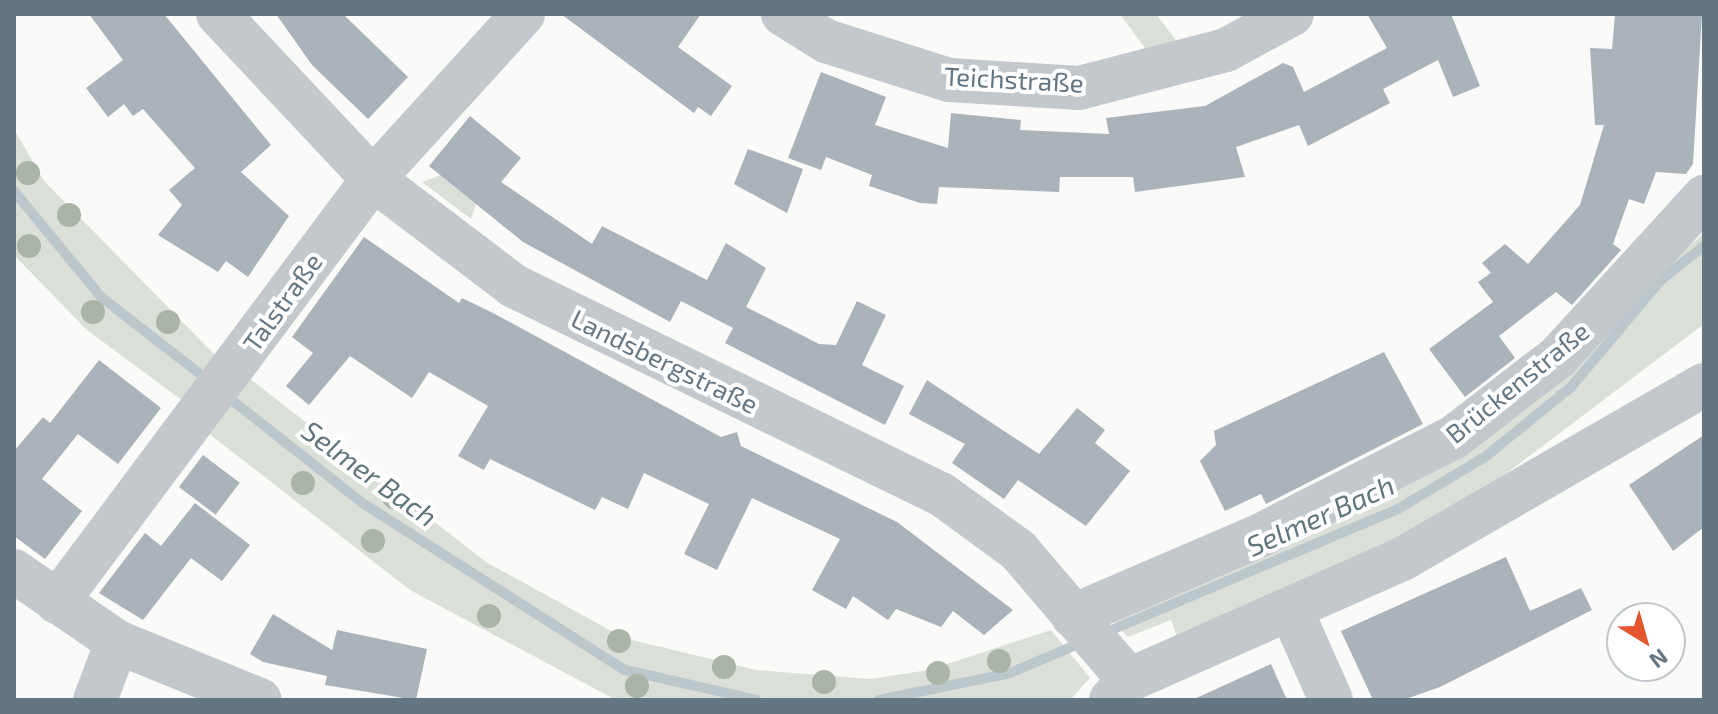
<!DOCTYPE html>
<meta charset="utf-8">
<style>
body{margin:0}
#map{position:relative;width:1718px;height:714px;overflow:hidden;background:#fafaf8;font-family:"Exo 2",sans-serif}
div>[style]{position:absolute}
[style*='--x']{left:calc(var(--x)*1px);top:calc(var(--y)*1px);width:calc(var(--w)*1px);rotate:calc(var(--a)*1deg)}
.green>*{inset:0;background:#dadfd7}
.stream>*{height:10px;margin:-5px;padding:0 5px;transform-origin:5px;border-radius:5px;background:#bbc7cb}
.building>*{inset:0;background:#aab3b9;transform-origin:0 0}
.minor>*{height:44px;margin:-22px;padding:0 22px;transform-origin:22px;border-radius:22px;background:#c3c8cc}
.trees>*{width:24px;height:24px;margin:-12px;border-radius:50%;background:#aab4a7}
span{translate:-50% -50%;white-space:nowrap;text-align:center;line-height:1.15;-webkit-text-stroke:8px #fff;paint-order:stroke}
.street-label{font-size:26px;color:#657683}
.water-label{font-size:28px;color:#60757c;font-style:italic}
.frame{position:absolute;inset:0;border:16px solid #657683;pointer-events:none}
.north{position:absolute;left:1606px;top:602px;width:80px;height:80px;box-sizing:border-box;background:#fff;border:2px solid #c1c8cd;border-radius:50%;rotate:143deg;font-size:22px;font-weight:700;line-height:32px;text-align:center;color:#657683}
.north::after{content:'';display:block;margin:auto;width:28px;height:36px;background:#e4572e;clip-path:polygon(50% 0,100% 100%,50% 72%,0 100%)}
</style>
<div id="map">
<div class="green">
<i style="clip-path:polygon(1120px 14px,1156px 14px,1178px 43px,1147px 51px)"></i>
<i style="clip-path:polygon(14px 129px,44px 181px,215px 355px,183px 401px,87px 330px,14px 255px)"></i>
<i style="clip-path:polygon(441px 175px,476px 204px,471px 219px,422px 182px)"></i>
<i style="clip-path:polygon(1704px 233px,1704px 324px,1487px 488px,1403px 537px,1177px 637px,1171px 620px,1128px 637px,1109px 618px,1205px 572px,1625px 302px)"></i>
<i style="clip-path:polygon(249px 378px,486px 562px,624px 638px,756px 670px,870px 679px,929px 670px,1051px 630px,1090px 678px,1070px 700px,616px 700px,410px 590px,207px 432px)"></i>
</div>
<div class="stream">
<i style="--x:14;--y:191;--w:137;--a:50.6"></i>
<i style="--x:101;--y:297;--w:137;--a:37.9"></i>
<i style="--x:224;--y:394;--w:178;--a:38.2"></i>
<i style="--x:364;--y:504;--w:309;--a:32.5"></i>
<i style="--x:625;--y:670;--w:135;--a:12.8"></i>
<i style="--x:1102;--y:634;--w:321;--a:-22.9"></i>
<i style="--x:1398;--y:509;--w:101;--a:-30.9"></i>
<i style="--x:1485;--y:457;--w:111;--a:-39.1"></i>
<i style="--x:1571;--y:387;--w:141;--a:-49.9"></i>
<i style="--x:1662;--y:279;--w:53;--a:-38.2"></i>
<i style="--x:879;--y:700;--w:134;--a:-11.6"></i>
<i style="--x:1010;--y:673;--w:79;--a:-23"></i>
</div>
<div class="building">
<i style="clip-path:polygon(89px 14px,164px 14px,271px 145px,241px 172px,289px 216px,248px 277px,226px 261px,218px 272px,158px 235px,182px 205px,169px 190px,195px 168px,143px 109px,133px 116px,124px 104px,108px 117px,86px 88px,123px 60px)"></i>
<i style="clip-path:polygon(276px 14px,343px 14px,408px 77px,368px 119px,312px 65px)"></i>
<i style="clip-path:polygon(561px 14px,701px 14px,678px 47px,732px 86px,711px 116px,698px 107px,694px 113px)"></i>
<i style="clip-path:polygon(1367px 14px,1451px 14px,1480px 86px,1453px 97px,1438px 60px,1383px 89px,1390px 103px,1308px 146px,1299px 125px,1236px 147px,1245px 177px,1135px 192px,1133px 177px,1060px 177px,1059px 192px,939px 187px,937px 204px,920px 203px,869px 186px,872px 175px,826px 157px,821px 170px,788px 158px,821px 72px,886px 97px,875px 125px,948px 148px,951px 113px,1021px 120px,1020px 130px,1109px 134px,1106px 118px,1205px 106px,1283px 63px,1293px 67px,1304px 92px,1387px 48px)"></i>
<i style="clip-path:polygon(1615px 14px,1702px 14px,1693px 164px,1686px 174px,1656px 172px,1644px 204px,1629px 199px,1613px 244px,1621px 250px,1572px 305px,1556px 292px,1499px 336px,1515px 358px,1465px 397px,1429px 349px,1493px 302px,1478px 282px,1491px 273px,1482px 263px,1505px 244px,1528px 264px,1580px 205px,1604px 125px,1595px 125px,1590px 48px,1612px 49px)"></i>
<i style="clip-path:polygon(470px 116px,521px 158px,501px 182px,592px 244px,602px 226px,707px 280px,726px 243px,766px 268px,746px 307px,819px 344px,836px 345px,857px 301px,886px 315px,862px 365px,904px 386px,885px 425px,725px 343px,733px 328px,681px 301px,670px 322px,523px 242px,429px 166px)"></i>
<i style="clip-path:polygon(748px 149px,803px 169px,787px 213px,734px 184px)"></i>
<i style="clip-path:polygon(364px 237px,459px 303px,462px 298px,495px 314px,721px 437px,737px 432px,741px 446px,897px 522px,1013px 610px,984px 635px,953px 611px,941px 627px,896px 609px,888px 620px,853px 596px,846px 609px,812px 590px,840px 539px,752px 498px,717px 570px,684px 554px,709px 504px,644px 473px,628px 509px,602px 497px,595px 510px,490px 459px,484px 470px,458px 456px,488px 406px,429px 372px,412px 398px,350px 356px,309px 405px,286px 386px,313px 353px,292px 337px)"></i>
<i style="clip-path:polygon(1384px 352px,1423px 424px,1266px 504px,1261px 494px,1225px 511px,1200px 461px,1216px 445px,1214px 431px)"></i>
<i style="clip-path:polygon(99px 360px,161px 408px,118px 464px,78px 434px,42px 479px,82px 511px,45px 559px,14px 536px,14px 451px,43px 417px,50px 423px)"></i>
<i style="clip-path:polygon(927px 380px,1039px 454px,1077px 408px,1105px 430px,1095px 443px,1130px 471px,1086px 526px,1018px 480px,1004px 499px,952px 463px,965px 444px,909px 414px)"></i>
<i style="clip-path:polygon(1704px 435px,1704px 527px,1673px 551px,1629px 485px)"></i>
<i style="left:203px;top:455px;width:46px;height:40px;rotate:37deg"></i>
<i style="clip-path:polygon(195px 503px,250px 545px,222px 581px,191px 558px,143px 620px,99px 593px,145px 533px,161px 546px)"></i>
<i style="clip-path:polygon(1506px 557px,1530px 611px,1581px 588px,1592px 610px,1440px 687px,1403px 700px,1373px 700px,1341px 631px)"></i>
<i style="clip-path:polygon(273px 614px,332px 650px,337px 630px,427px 649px,416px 700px,325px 685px,327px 676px,263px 662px,250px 654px)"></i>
<i style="clip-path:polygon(1271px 664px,1287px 700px,1192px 700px)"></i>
</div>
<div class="minor">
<i style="--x:218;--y:14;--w:226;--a:46.8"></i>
<i style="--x:373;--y:179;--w:177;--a:37.2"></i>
<i style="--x:514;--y:286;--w:475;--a:26"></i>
<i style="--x:941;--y:494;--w:95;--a:36"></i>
<i style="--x:1018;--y:550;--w:171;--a:49.5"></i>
<i style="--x:783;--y:14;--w:51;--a:32.1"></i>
<i style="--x:826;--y:41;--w:129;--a:17.6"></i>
<i style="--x:949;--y:80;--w:130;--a:3.5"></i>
<i style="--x:1079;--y:88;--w:152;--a:-14.5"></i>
<i style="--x:1226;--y:50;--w:75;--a:-28.6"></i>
<i style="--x:14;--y:571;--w:125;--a:34.6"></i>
<i style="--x:117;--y:642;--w:154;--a:22.1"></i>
<i style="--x:57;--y:602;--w:528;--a:-53.24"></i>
<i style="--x:373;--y:179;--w:223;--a:-47.7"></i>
<i style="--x:1292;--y:612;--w:96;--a:66.1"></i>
<i style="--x:1073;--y:616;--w:207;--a:-23.3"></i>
<i style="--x:1263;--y:534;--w:214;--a:-26.9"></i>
<i style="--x:1454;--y:437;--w:131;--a:-37.6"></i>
<i style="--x:1558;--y:357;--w:217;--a:-47.6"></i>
<i style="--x:95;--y:700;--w:62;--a:-69.2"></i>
<i style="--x:1111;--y:700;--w:27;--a:-48"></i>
<i style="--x:1129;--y:680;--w:301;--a:-23.9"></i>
<i style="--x:1404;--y:558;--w:346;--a:-30"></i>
</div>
<div class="trees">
<i style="left:28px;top:173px"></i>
<i style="left:69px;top:215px"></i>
<i style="left:29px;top:246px"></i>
<i style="left:93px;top:312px"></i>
<i style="left:168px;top:322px"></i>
<i style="left:303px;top:483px"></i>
<i style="left:394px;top:497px"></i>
<i style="left:373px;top:541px"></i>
<i style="left:489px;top:616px"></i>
<i style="left:619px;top:641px"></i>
<i style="left:999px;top:661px"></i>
<i style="left:724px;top:667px"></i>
<i style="left:938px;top:673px"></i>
<i style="left:824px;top:682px"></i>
<i style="left:637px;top:686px"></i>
</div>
<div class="street-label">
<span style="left:1014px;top:79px;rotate:3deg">Teichstraße</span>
<span style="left:282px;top:302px;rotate:-54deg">Talstraße</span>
<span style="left:665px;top:361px;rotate:26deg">Landsbergstraße</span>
<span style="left:1517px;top:382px;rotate:-39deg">Brückenstraße</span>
</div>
<div class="water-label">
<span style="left:370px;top:473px;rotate:36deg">Selmer Bach</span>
<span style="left:1320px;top:515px;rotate:-24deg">Selmer Bach</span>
</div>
<div class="frame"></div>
<div class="north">N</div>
</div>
